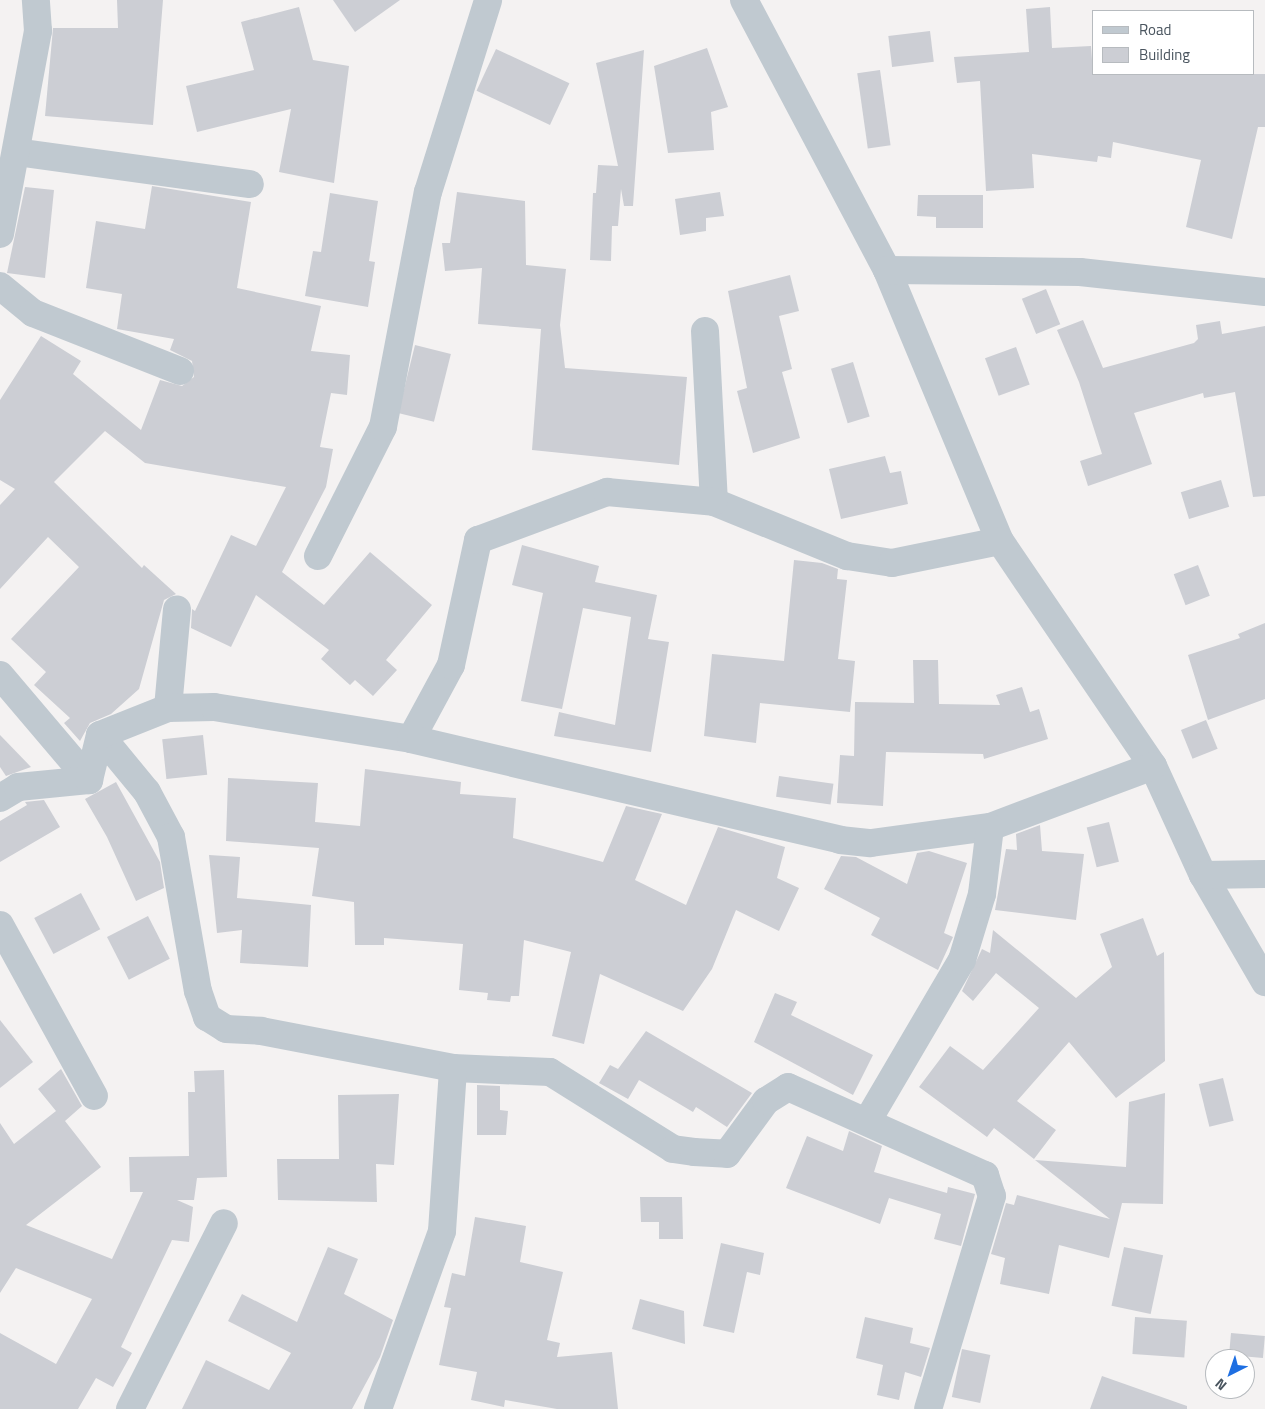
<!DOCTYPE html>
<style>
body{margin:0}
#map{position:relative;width:1265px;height:1409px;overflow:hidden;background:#f4f2f2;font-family:"Titillium Web",sans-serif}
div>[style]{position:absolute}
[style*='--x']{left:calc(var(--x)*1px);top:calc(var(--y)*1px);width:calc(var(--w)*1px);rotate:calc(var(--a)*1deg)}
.building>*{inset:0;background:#ccced4;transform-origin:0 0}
.street>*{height:28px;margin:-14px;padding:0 14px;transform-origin:14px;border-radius:14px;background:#c0c9d0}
span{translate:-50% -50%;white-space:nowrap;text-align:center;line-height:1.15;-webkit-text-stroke:4.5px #fff;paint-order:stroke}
.legend{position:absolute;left:1092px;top:10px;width:162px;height:65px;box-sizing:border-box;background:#fff;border:1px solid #b7bbbf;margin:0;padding:6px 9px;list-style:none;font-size:15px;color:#4a555f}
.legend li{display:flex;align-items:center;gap:10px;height:25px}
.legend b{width:25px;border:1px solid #b7bbbf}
.north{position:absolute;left:1205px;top:1349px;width:50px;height:50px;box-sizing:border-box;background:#fff;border:1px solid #b7bbbf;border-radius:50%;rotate:221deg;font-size:14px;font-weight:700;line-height:20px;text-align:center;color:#4a555f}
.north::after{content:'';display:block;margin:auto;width:18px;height:22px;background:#1e6fe2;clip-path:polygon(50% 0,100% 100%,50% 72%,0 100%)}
</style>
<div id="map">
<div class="building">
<i style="clip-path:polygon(117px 0,163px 0,153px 125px,45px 116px,53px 28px,118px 28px)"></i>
<i style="clip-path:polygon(333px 0,400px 0,355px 32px)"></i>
<i style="clip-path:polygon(299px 7px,313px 60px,349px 66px,334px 183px,279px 172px,291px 109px,197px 132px,186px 86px,254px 70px,241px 22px)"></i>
<i style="clip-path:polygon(1050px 7px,1052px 48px,1091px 46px,1093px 74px,1265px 74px,1265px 127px,1258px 127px,1232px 239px,1186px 227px,1201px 160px,1113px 142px,1111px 158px,1098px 156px,1097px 162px,1032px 154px,1034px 188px,986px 191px,980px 81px,957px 83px,954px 57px,1029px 52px,1026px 9px)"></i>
<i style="left:930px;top:31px;width:31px;height:42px;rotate:83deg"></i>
<i style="clip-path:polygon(707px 48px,728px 107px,711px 112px,714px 150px,668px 153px,654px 66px)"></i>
<i style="left:496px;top:49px;width:81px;height:46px;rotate:25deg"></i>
<i style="clip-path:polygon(644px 50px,633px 206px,624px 206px,621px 189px,618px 226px,612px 226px,611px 261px,590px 260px,593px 193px,596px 193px,598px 165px,618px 166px,596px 63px)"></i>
<i style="left:880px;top:70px;width:76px;height:23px;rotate:82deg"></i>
<i style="clip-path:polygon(152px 186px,251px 202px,237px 288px,321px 306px,311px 351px,350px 355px,347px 395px,331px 393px,320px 447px,333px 449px,326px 487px,282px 572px,324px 605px,370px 552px,432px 605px,386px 660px,397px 670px,373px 696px,355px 680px,350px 685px,321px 659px,329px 650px,256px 595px,231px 647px,191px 628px,192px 609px,195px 611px,231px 535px,256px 546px,286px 487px,145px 463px,105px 431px,54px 482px,142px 568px,144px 565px,176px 594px,164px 600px,139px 689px,111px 714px,90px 723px,80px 741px,64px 723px,70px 718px,34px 685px,46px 672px,11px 639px,79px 567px,48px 537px,0 589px,0 505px,15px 489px,0 480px,0 400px,41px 336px,81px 361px,73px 374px,141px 430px,160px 380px,182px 386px,194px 377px,192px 361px,170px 350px,174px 339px,117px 329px,122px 294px,86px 288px,96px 221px,145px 229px)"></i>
<i style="clip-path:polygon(25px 187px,54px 190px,45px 278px,7px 273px)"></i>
<i style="clip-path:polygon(457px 192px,525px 201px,526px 265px,566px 269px,560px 325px,565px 368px,687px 377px,679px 465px,532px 450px,541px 329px,478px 324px,482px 268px,445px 271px,442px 243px,450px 243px)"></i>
<i style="clip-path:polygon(720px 192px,724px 216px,706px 218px,706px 231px,680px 235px,675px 199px)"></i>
<i style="clip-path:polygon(330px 193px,378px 201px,369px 261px,375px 262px,368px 307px,305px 296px,313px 251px,321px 252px)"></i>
<i style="clip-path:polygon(918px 195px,983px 195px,983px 228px,936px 228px,936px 217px,917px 216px)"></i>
<i style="clip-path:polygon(790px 275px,799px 311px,779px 316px,792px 369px,782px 372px,800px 438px,753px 453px,737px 391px,747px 388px,728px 291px)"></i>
<i style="left:1046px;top:289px;width:38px;height:26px;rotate:68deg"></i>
<i style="clip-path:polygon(1083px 320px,1103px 368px,1194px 343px,1198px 339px,1196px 325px,1220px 321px,1222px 334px,1265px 326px,1265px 496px,1253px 497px,1235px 392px,1204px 398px,1203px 393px,1134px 413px,1152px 464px,1088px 486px,1080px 461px,1102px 454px,1079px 382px,1057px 330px)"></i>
<i style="left:415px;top:345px;width:37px;height:70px;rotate:14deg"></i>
<i style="left:1016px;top:347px;width:40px;height:33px;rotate:70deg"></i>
<i style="left:853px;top:362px;width:57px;height:23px;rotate:73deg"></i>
<i style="clip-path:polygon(885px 456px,890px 473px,901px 471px,908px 504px,841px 519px,829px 469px)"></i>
<i style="left:1221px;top:480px;width:28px;height:42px;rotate:73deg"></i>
<i style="clip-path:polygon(522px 545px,599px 566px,595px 582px,657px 595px,648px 639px,669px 642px,651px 752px,554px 736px,559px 712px,615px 725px,631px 617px,583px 608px,562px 709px,521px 701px,543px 593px,512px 585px)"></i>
<i style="clip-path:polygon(794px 560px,822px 563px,838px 569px,837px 579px,847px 580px,838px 659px,855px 661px,850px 712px,760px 703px,756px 743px,704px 736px,712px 654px,784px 661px)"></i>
<i style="left:1198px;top:565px;width:33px;height:26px;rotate:69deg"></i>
<i style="clip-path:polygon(1265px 623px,1265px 699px,1208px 720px,1188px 655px,1240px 638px,1238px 634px)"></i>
<i style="clip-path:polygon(913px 660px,938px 660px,939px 704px,1000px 705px,996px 695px,1022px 687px,1030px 712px,1039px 709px,1048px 739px,984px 759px,983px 754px,886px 752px,883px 806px,837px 803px,840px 755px,854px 756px,855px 702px,914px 703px)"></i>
<i style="left:1206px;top:720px;width:31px;height:27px;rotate:68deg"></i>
<i style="clip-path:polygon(0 735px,31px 767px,6px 776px,0 767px)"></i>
<i style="left:203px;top:735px;width:40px;height:41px;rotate:84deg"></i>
<i style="clip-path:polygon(365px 769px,461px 782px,460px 794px,516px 798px,513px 838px,603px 862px,626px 806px,662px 814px,635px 880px,686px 905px,718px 827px,785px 847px,777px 878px,799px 888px,779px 931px,736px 910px,712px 969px,683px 1011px,600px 974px,584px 1044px,552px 1036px,571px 952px,524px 940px,519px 996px,511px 996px,510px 1002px,487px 1000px,488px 993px,459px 990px,463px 944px,384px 938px,384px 945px,355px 945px,354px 902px,312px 896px,319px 848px,226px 841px,228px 778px,318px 783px,315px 822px,360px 826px)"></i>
<i style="left:779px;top:776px;width:55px;height:21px;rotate:8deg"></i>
<i style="clip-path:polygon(116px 782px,160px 862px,164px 888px,136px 901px,107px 837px,85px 799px)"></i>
<i style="clip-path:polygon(44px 800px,60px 827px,0 862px,0 821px,27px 805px,25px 802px)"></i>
<i style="left:1109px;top:822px;width:41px;height:23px;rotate:76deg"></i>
<i style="clip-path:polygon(1040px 825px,1042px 851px,1084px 854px,1076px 920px,995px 910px,1006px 849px,1017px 850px,1016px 834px)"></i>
<i style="clip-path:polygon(929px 851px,967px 863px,944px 933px,953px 937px,938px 970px,871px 935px,880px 918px,824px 889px,841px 856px,856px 857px,907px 884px,917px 853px)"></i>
<i style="clip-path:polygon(209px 855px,240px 857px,237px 898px,311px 905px,308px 967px,240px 963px,242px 930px,217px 933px)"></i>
<i style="left:81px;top:893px;width:41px;height:53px;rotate:62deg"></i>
<i style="left:148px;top:916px;width:48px;height:46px;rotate:63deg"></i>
<i style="clip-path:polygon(1143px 918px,1157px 956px,1164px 952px,1165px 1061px,1116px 1098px,1069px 1042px,1017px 1101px,1056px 1130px,1034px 1159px,994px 1128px,987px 1137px,919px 1087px,950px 1046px,983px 1070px,1039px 1008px,996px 973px,973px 1001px,962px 991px,982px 949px,990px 953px,993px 930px,1076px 998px,1112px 967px,1100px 934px)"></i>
<i style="clip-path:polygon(775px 993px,797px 1002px,791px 1015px,873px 1055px,853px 1095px,754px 1042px)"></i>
<i style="clip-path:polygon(0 1020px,33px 1062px,0 1088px)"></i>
<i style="clip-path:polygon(646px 1031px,752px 1093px,727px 1127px,696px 1107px,693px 1112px,639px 1080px,628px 1099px,599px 1083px,610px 1065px,618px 1069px)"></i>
<i style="clip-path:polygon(61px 1069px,82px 1106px,65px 1121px,101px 1167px,26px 1225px,112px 1259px,143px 1192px,130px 1192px,129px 1157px,189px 1156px,188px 1092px,195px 1092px,194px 1071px,224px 1070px,227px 1177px,197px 1178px,194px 1200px,177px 1200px,193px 1207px,189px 1242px,172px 1240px,121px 1347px,132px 1353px,113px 1387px,96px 1378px,78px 1409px,0 1409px,0 1333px,56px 1364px,92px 1299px,16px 1268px,0 1293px,0 1123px,14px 1144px,56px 1111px,38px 1089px)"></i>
<i style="left:1223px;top:1078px;width:44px;height:25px;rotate:76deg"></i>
<i style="clip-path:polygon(477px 1085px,500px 1086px,500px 1110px,508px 1111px,506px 1135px,477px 1135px)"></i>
<i style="clip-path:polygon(1165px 1093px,1163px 1204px,1122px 1203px,1109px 1258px,1059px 1245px,1049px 1294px,1000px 1284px,1005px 1258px,991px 1254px,1006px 1203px,1014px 1205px,1017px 1195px,1110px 1219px,1035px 1160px,1126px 1167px,1129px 1102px)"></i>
<i style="clip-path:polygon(399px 1094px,394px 1165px,376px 1164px,377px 1202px,278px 1200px,277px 1159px,339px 1159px,338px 1095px)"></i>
<i style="clip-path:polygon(849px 1131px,882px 1146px,874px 1172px,947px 1193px,948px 1187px,975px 1194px,961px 1246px,934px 1239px,941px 1214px,889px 1198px,880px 1224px,786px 1188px,807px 1136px,843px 1151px)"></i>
<i style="clip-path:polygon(640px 1197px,682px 1197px,683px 1239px,659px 1239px,659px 1222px,641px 1222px)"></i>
<i style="clip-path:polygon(475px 1217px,526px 1226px,520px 1262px,563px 1272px,547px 1340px,560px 1343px,557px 1357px,612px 1352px,618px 1409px,557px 1409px,505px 1400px,504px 1407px,471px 1400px,477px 1372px,439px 1365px,451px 1308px,444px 1307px,452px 1273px,465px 1276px)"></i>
<i style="clip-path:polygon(721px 1243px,764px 1253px,760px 1275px,747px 1272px,734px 1333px,703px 1326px)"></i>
<i style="clip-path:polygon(328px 1247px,358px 1259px,344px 1294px,393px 1320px,380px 1357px,352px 1409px,182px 1409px,206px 1360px,269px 1390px,291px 1353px,228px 1321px,242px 1294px,297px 1322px)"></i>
<i style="left:1124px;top:1247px;width:40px;height:60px;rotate:12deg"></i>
<i style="clip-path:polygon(640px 1299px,684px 1311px,685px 1344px,632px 1329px)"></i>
<i style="clip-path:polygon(865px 1317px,913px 1328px,910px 1343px,930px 1348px,921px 1377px,905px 1372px,899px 1400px,877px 1395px,883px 1365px,856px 1358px)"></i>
<i style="left:1135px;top:1317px;width:52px;height:37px;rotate:4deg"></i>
<i style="left:1231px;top:1333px;width:34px;height:22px;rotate:5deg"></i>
<i style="left:962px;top:1349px;width:29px;height:49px;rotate:12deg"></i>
<i style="clip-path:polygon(1102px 1376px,1187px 1406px,1187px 1409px,1090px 1409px)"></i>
</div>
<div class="street">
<i style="--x:744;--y:0;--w:306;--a:62.1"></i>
<i style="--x:887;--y:270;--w:294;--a:67.4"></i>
<i style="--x:1000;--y:541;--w:272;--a:55.8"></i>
<i style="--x:1153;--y:766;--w:120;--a:65.4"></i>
<i style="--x:1203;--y:875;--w:124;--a:59.9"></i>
<i style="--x:16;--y:152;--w:236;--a:7.8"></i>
<i style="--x:0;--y:234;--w:207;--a:-79.4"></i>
<i style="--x:38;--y:31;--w:31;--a:-94"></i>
<i style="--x:887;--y:270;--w:193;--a:0.6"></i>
<i style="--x:1080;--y:272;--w:186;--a:6.2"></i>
<i style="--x:0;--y:286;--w:43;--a:39.3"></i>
<i style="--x:33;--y:313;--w:158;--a:21.5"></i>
<i style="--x:705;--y:331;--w:171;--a:87"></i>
<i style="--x:714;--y:502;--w:144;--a:22.1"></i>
<i style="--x:847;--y:556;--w:46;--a:8.8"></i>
<i style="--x:892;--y:563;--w:110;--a:-11.5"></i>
<i style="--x:318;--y:556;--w:144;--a:-63.3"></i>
<i style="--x:383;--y:427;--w:239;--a:-79.2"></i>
<i style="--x:428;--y:192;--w:201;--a:-72.6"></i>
<i style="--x:0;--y:675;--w:138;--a:49.7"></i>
<i style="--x:168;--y:708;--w:99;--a:-84.8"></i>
<i style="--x:100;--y:735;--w:74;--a:50.5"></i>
<i style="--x:147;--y:792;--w:51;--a:61.9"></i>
<i style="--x:171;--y:837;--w:156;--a:80.1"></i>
<i style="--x:198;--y:991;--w:28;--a:71"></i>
<i style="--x:207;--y:1017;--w:22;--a:32"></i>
<i style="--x:226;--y:1029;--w:35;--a:3"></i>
<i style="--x:261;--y:1031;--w:196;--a:10.9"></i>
<i style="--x:453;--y:1068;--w:97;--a:2.4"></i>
<i style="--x:550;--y:1072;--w:145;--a:32"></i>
<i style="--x:673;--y:1149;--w:21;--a:8"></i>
<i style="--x:694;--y:1152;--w:33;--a:3"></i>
<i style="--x:727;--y:1154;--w:66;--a:-53.7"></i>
<i style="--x:766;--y:1101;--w:26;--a:-32"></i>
<i style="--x:788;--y:1087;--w:216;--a:24.1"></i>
<i style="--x:985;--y:1175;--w:22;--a:72"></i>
<i style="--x:992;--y:1196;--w:222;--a:106.7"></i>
<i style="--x:411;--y:739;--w:84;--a:-61.6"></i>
<i style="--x:451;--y:665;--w:128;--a:-77.8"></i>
<i style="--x:478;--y:540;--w:138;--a:-20.4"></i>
<i style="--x:607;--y:492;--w:107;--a:5.3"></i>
<i style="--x:0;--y:798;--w:21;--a:-31"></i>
<i style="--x:18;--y:787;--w:71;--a:-5.6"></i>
<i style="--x:89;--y:780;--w:46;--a:-76.3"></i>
<i style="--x:100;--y:735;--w:73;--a:-21.7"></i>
<i style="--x:168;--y:708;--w:46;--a:-1.2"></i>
<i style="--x:214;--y:707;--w:200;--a:9.2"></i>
<i style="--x:411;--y:739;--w:441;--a:13.2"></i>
<i style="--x:840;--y:840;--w:31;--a:6"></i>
<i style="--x:871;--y:843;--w:120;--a:-7.7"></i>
<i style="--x:990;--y:827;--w:174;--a:-20.5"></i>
<i style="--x:1203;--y:875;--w:62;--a:-0.9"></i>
<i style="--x:0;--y:925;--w:195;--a:61.2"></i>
<i style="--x:868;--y:1120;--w:186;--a:-59.6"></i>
<i style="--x:962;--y:960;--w:69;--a:-73.1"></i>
<i style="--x:982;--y:894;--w:67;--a:-83.2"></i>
<i style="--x:130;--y:1409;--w:208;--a:-63.2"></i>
<i style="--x:378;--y:1409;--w:189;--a:-70.2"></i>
<i style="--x:442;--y:1231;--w:163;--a:-86.1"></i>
</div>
<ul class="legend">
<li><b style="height:6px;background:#c0c9d0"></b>Road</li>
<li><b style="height:14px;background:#ccced4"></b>Building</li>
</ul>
<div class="north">N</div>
</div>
